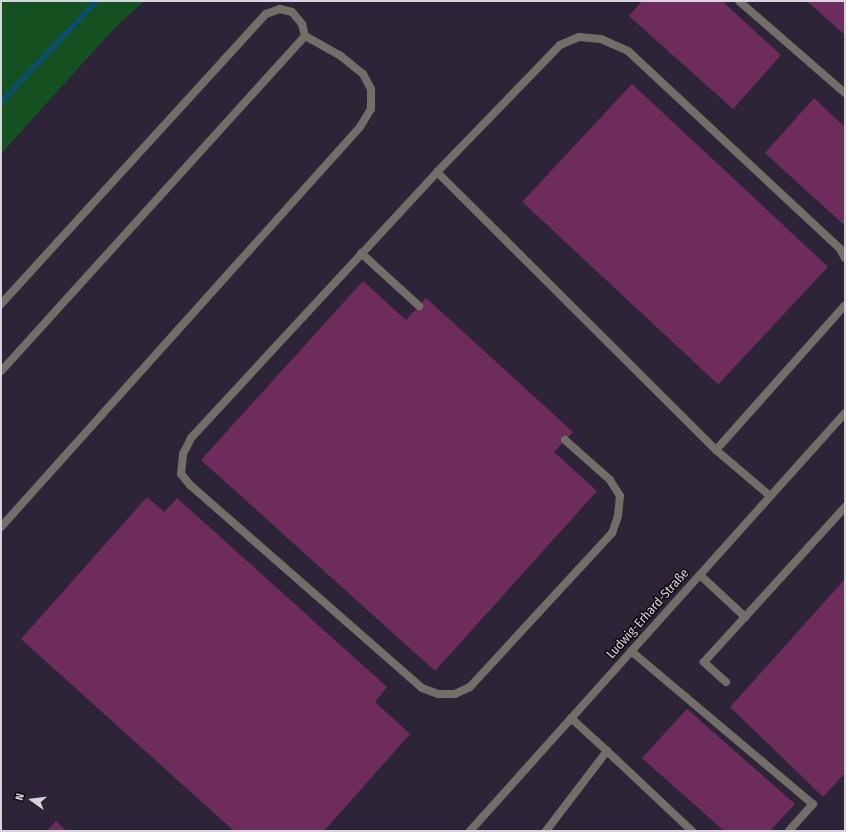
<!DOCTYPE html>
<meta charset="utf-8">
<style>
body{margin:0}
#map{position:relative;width:846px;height:832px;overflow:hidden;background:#251f2d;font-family:"Fira Sans Condensed",sans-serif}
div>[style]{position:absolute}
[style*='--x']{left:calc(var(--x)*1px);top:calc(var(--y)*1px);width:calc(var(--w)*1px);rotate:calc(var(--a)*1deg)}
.built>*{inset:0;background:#2d2438}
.green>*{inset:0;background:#145020}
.stream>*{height:5px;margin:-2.5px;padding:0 2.5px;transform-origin:2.5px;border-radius:2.5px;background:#094f74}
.building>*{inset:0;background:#6d2c5b;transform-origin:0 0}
.service>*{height:8px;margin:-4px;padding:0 4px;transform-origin:4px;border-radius:4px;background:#736e67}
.minor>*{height:8px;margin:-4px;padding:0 4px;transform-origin:4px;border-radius:4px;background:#736e67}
span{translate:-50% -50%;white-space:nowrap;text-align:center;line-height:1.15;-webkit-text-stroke:3px #0d0a10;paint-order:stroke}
.street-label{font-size:13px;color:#d8d4dd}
.frame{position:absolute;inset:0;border:2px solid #d8d4dd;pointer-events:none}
.north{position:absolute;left:12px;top:780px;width:40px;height:40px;-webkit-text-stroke:3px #0d0a10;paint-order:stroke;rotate:284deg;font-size:11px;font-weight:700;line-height:16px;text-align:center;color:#d8d4dd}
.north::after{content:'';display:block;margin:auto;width:14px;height:18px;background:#d8d4dd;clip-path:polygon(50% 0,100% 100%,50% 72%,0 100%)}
</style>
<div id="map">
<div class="built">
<i style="clip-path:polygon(144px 1px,845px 1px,845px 831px,1px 831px,1px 154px,111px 32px)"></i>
</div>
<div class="green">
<i style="clip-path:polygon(4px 1px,144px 1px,111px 32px,1px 154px,1px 5px)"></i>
</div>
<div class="stream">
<i style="--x:1;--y:101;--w:138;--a:-46.5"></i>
</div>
<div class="building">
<i style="clip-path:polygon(642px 1px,722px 1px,781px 55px,733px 109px,629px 16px)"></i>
<i style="clip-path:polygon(807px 1px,845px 1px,845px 35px)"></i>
<i style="left:632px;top:84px;width:268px;height:161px;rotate:43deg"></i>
<i style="clip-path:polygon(814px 98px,845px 127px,845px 226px,765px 153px)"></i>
<i style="clip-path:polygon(363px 281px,406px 320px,426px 298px,573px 432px,554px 452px,597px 491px,435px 671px,201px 460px)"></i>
<i style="clip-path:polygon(147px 497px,164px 512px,177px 498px,387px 687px,375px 702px,410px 734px,324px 831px,234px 831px,21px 639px)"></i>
<i style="clip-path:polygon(845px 579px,845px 773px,823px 797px,730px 707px)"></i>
<i style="clip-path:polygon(687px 709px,795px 804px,770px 831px,724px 831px,642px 758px)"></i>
<i style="clip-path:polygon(56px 821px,67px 831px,47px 831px)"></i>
</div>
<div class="service">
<i style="--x:739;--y:1;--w:140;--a:41"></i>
<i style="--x:437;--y:172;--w:394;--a:44.9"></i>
<i style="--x:716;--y:450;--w:71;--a:40.4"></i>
<i style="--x:361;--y:253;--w:79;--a:42.4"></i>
<i style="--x:1;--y:304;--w:393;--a:-47.6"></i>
<i style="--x:266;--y:14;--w:15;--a:-20"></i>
<i style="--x:280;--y:9;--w:12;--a:14"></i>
<i style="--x:292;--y:12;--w:16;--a:50"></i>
<i style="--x:302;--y:24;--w:12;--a:76"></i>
<i style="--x:305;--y:36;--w:452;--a:132.2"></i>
<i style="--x:565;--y:440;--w:60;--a:41.6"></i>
<i style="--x:610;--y:480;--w:19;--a:58"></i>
<i style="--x:620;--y:496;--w:20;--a:96"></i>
<i style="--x:618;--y:516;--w:18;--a:109"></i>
<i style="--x:612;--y:533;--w:209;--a:132.7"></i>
<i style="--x:470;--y:687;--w:17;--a:155"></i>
<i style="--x:455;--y:694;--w:17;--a:180"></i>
<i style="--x:438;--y:694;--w:17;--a:-159"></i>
<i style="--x:422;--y:688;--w:308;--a:-138.8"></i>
<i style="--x:190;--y:485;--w:14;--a:-129"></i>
<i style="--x:181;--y:474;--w:20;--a:-84"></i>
<i style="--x:183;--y:454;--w:18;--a:-63"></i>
<i style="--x:191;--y:438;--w:362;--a:-47.2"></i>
<i style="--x:437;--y:172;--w:177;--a:-45.9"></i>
<i style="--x:560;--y:45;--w:21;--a:-23"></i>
<i style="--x:579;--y:37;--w:22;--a:5"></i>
<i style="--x:601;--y:39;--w:30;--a:24"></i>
<i style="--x:628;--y:51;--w:290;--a:43"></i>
<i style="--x:840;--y:249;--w:10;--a:61"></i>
<i style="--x:716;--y:450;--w:194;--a:-48.3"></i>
<i style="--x:1;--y:527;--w:537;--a:-48.09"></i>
<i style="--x:360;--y:127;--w:21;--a:-59"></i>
<i style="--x:371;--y:109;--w:20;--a:-90"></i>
<i style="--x:371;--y:89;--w:17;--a:-118"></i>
<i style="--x:363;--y:74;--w:28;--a:-141"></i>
<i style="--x:341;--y:56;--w:41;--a:-150.9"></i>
<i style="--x:700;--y:575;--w:62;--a:43"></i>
<i style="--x:745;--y:617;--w:149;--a:-47.7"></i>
<i style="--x:631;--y:651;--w:238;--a:40.1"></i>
<i style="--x:813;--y:804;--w:36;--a:132"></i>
<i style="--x:726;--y:682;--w:30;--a:-138"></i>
<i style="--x:704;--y:662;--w:61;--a:-47.7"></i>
<i style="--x:607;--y:751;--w:117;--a:43.3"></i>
<i style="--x:546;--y:831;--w:101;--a:-52.7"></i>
<i style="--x:607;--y:751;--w:49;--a:-137.5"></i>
</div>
<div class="minor">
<i style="--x:470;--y:831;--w:562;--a:-48.1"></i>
</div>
<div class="street-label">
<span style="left:648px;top:614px;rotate:-48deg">Ludwig-Erhard-Straße</span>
</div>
<div class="frame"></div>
<div class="north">N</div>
</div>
